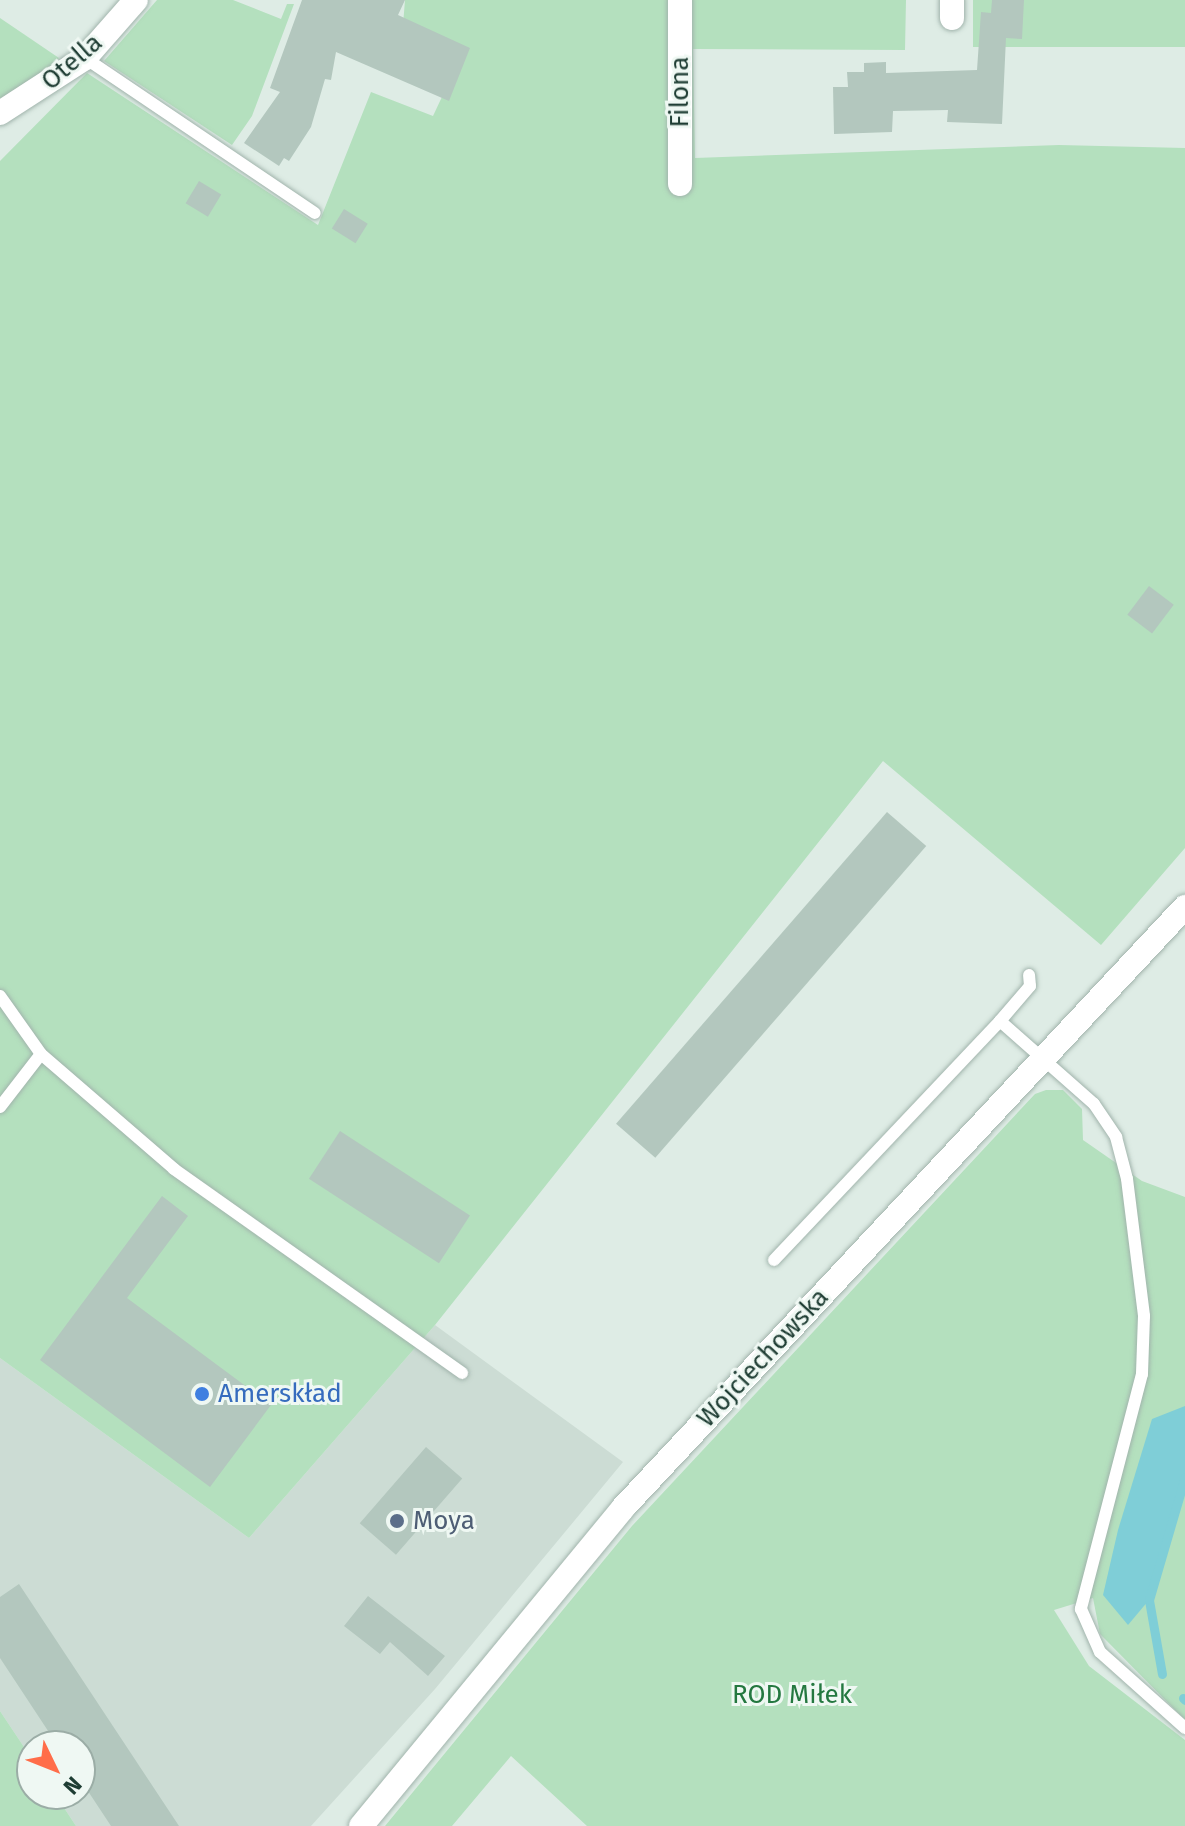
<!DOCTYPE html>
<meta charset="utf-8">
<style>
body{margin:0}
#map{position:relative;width:1185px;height:1826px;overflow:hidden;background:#deece5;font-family:"Fira Sans",sans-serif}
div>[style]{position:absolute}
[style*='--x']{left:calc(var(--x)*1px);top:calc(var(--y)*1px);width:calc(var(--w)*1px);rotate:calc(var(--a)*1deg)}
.built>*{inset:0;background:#ccdcd4}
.green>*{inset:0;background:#b4e0be;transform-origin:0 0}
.water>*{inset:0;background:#7fced7}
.stream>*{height:9px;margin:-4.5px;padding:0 4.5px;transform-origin:4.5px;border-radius:4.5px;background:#7fced7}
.building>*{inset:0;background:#b3c7be;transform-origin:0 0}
.roads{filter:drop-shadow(0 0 2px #a1b4ac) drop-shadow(0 0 2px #a1b4ac)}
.service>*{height:12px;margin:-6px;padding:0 6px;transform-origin:6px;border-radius:6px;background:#fff}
.minor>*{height:24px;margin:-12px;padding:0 12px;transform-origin:12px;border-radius:12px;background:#fff}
.tertiary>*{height:24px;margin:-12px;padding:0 12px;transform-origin:12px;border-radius:12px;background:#fff}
.dots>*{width:22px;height:22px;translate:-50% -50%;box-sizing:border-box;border:4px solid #eff8f3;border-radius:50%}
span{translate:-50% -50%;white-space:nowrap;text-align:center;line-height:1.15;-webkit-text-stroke:6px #eff8f3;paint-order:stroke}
.street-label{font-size:26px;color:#1e3d33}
.shop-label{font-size:26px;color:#366cbe}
.left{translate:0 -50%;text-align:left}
.service-label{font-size:26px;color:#4e5e75}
.park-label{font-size:26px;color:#247840}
.north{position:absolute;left:16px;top:1730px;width:80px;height:80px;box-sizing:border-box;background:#eff8f3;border:2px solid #9bada6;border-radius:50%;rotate:133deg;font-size:22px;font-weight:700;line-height:32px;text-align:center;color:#1e3d33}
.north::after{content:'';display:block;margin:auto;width:28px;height:36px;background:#ff6d49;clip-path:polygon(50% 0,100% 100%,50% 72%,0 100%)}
</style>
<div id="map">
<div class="built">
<i style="clip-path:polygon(435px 1325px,623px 1462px,435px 1689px,311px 1826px,76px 1826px,55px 1794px,80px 1794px,80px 1746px,32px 1746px,32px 1759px,0 1711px,0 1358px,249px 1538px)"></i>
</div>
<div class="green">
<i style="clip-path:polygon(157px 0,233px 0,281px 19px,287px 4px,294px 4px,252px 116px,232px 145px,104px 61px)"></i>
<i style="clip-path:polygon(405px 0,906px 0,905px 50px,693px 49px,695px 158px,1059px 145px,1185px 148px,1185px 848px,1101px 945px,883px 761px,435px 1325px,249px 1538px,0 1358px,0 161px,87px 73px,318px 225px,371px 92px,433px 116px,463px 52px,403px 25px)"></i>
<i style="left:973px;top:0;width:212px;height:47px"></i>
<i style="clip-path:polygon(0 18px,59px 58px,0 121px)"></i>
<i style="clip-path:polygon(1046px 1090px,1063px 1090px,1082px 1109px,1083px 1140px,1142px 1181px,1185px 1197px,1185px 1720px,1100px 1634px,1093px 1598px,1054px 1610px,1089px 1666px,1185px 1740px,1185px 1826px,587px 1826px,511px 1756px,452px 1826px,385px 1826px,632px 1526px,1035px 1094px)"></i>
<i style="clip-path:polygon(0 1711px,32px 1759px,32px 1794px,55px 1794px,76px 1826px,0 1826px)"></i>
</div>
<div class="water">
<i style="clip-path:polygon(1185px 1406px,1185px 1477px,1149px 1600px,1128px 1625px,1103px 1595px,1118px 1530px,1152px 1419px)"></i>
</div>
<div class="stream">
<i style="--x:1162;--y:1674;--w:75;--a:-100"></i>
<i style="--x:1149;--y:1600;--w:128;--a:-73.7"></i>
<i style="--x:1183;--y:1698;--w:3;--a:45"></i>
</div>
<div class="building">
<i style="clip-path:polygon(302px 0,405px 0,398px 15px,470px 48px,449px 101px,336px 52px,331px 80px,325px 79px,311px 127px,289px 161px,284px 158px,279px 166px,244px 143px,280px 92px,270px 88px)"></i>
<i style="clip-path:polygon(992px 0,1024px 0,1022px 39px,1006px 38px,1002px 124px,947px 122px,948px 110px,893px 111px,892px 132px,834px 134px,833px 87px,848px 87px,847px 72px,864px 72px,864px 63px,886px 62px,886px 73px,977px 70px,981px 12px,991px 13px)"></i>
<i style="left:199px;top:181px;width:26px;height:26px;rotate:31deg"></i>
<i style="left:344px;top:209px;width:28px;height:23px;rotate:32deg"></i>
<i style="left:1149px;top:586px;width:31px;height:36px;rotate:37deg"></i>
<i style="left:887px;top:812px;width:52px;height:413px;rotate:41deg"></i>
<i style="left:340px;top:1131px;width:155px;height:57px;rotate:33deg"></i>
<i style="clip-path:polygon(162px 1196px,188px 1216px,127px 1298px,271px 1405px,210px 1487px,40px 1360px)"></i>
<i style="left:426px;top:1447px;width:48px;height:101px;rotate:41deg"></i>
<i style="clip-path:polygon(19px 1584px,179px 1826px,111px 1826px,80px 1779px,80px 1746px,58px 1746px,0 1658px,0 1597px)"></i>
<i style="clip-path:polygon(368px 1596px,445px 1656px,428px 1676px,390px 1642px,380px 1654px,344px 1626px)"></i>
</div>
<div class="roads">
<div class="service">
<i style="--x:85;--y:58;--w:277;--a:34"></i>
<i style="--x:0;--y:996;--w:71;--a:54.7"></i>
<i style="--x:1000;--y:1021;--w:46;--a:-49.4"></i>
<i style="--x:1030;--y:986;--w:11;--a:-95"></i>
<i style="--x:0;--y:1107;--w:67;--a:-52.3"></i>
<i style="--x:41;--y:1054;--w:176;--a:40.8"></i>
<i style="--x:174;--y:1169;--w:353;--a:35.3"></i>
<i style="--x:774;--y:1260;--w:329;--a:-46.6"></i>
<i style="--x:1000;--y:1021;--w:125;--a:41.4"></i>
<i style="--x:1094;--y:1104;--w:40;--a:56"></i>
<i style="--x:1116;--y:1137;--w:43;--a:75.3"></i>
<i style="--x:1127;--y:1179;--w:138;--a:82.9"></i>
<i style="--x:1144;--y:1316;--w:58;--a:92"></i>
<i style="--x:1142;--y:1374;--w:243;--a:104.6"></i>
<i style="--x:1081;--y:1609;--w:47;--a:66.2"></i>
<i style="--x:1100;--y:1652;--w:114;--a:41.8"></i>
</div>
<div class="minor">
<i style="--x:952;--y:18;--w:18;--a:-90"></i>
<i style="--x:0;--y:113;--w:101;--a:-32.9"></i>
<i style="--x:85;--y:58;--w:77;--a:-48.7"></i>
<i style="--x:680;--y:184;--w:184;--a:-90"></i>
</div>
<div class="tertiary">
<i style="--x:361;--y:1826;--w:412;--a:-50.5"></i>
<i style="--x:623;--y:1508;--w:823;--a:-46.92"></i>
</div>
</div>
<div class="dots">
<i style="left:202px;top:1394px;background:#3f7fe0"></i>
<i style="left:397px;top:1521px;background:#5c6f8a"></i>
</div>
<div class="street-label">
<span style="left:72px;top:62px;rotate:-41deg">Otella</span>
<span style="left:680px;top:92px;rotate:-90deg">Filona</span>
<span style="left:763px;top:1358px;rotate:-47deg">Wojciechowska</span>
</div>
<div class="shop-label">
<span class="left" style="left:218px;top:1394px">Amerskład</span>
</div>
<div class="service-label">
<span class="left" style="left:413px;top:1521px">Moya</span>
</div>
<div class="park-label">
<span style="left:792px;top:1695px">ROD Miłek</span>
</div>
<div class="north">N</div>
</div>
